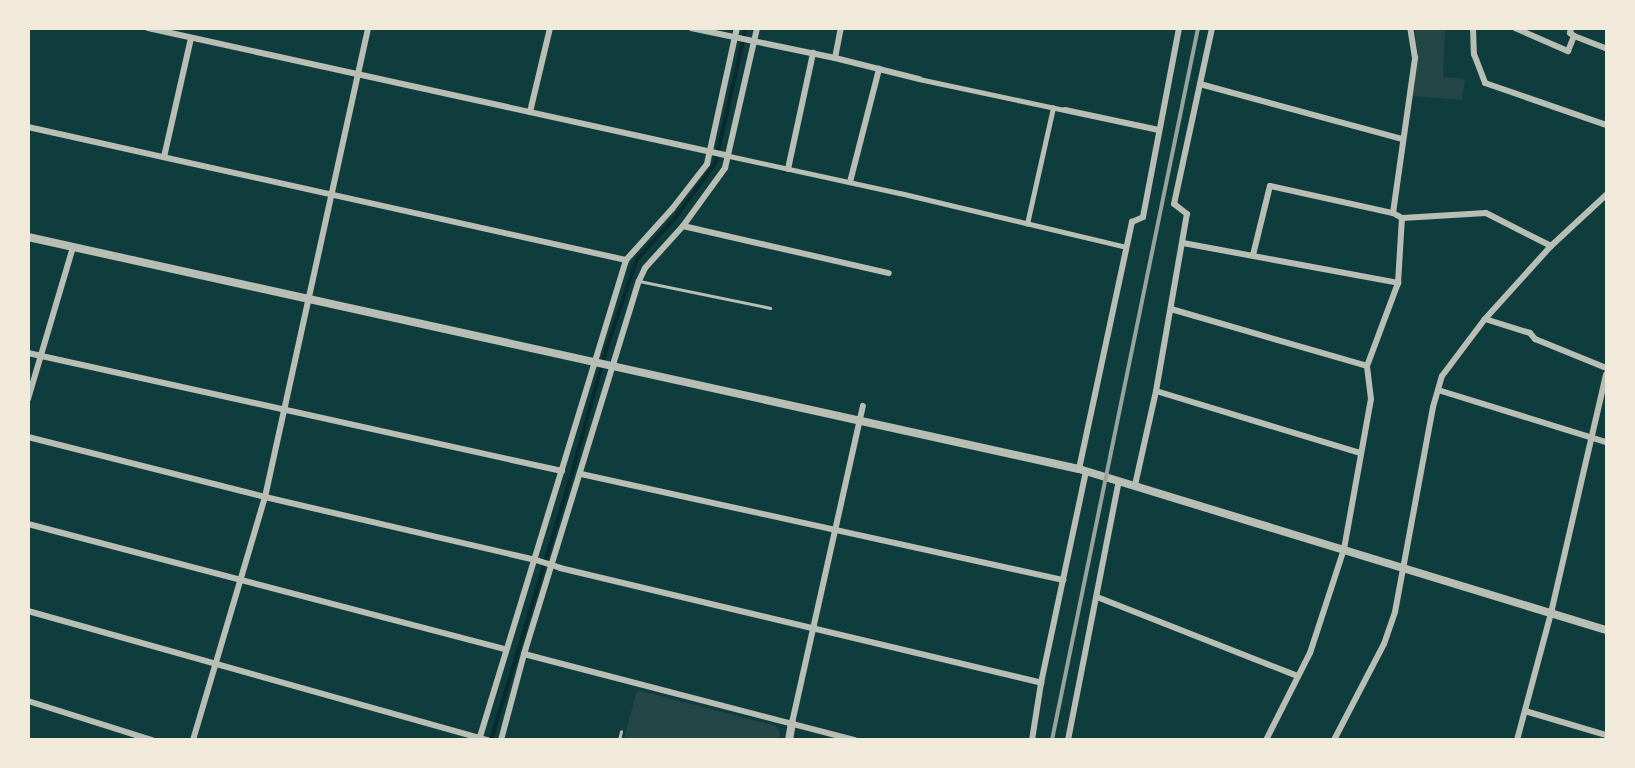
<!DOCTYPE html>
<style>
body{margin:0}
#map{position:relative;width:1635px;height:768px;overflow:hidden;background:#0f3d3e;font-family:"Archivo Narrow",sans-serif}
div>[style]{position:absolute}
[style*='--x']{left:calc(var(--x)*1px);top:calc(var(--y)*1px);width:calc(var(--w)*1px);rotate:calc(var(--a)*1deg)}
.green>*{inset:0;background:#244646}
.stream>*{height:4px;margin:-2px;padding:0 2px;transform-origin:2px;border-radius:2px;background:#0a2a2b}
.service>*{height:3px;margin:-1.5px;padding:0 1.5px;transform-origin:1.5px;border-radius:1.5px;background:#b8beb3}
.pedestrian>*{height:4.5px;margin:-2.25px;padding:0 2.25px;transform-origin:2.25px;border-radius:2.25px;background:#b8beb3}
.minor>*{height:6px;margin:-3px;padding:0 3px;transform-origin:3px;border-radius:3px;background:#b8beb3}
.tertiary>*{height:8px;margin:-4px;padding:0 4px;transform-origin:4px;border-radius:4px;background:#b8beb3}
.rail>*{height:4px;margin:-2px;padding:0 2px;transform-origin:2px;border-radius:2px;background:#97a49c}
span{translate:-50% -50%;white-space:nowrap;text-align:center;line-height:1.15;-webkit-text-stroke:6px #f1e9da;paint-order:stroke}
.frame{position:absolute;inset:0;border:30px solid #f1e9da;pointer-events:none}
</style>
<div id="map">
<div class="green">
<i style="clip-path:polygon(1415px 29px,1445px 29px,1443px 77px,1465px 79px,1462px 100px,1413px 96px,1418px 57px)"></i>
<i style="clip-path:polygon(637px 690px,776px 726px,780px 733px,779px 739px,624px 739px)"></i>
</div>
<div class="stream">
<i style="--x:491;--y:740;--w:279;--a:-73.1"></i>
<i style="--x:572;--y:473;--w:131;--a:-74.5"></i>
<i style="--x:607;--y:347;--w:93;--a:-71.2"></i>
<i style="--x:637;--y:259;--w:56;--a:-47.2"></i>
<i style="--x:675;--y:218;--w:67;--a:-53.5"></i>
<i style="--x:715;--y:164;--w:139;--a:-77.2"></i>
</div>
<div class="service">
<i style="--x:639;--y:281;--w:134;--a:11.6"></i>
<i style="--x:619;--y:740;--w:9;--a:-77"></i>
</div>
<div class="pedestrian">
<i style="--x:919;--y:79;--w:149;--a:12"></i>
<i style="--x:725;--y:155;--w:179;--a:12.3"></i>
<i style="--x:900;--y:193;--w:232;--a:13.4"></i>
<i style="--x:1027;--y:224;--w:119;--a:-77.4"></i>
</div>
<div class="minor">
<i style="--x:148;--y:28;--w:591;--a:12.41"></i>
<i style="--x:691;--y:28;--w:147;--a:11.8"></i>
<i style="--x:835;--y:58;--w:87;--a:14"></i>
<i style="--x:1473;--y:28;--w:26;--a:88"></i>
<i style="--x:1474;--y:54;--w:31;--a:69"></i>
<i style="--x:1485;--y:83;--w:128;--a:19.1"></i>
<i style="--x:1515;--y:28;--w:58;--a:23.5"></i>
<i style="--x:1568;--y:51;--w:16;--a:-68"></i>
<i style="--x:1571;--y:28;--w:5;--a:101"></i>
<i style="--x:1570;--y:33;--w:5;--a:37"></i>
<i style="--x:1574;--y:36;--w:34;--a:21"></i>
<i style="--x:835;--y:58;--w:31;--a:-79"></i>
<i style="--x:1200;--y:84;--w:210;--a:15.2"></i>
<i style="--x:1065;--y:110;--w:96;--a:12"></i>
<i style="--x:530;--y:112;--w:86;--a:-76.6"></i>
<i style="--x:28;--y:127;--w:613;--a:12.54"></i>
<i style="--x:164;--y:157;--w:122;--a:-77.2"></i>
<i style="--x:788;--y:169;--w:119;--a:-77.8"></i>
<i style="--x:850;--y:182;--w:117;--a:-75.6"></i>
<i style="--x:1393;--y:213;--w:157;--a:-81.9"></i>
<i style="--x:1415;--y:58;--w:30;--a:-99"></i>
<i style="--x:683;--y:226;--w:211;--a:12.9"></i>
<i style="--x:1183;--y:243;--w:219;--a:10.5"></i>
<i style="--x:1253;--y:255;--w:71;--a:-76.2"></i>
<i style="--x:1270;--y:186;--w:126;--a:12.4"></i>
<i style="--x:1393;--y:213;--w:10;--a:29"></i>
<i style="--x:1402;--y:218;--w:84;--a:-3.4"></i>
<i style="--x:1486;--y:213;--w:73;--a:26.9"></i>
<i style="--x:1171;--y:309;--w:204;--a:16.2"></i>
<i style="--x:1485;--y:319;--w:47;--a:17.3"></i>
<i style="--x:1530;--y:333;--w:8;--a:50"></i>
<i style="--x:1535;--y:339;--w:77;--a:22.2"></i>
<i style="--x:28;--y:353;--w:547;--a:12.46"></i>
<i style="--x:1438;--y:390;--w:176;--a:17.2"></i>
<i style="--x:1156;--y:391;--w:213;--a:16.9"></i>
<i style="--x:28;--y:399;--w:159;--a:-73.5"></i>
<i style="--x:28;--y:437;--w:244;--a:14.2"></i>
<i style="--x:265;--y:497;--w:278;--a:13.1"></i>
<i style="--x:536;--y:560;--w:25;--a:18"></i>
<i style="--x:560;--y:568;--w:495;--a:13.4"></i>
<i style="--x:1079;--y:469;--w:253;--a:-77.9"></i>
<i style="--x:1132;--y:222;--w:12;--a:-24"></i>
<i style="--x:1143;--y:217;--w:192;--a:-79.2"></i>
<i style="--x:581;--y:474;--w:494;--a:12.4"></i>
<i style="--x:1135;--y:485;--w:96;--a:-77.4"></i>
<i style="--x:1156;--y:391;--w:180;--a:-80.1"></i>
<i style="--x:1187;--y:214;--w:16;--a:-142"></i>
<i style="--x:1174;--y:204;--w:180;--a:-77.8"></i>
<i style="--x:28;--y:524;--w:494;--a:14.7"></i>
<i style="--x:1097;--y:597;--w:216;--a:21.5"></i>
<i style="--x:28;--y:611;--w:478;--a:15.7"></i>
<i style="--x:524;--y:654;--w:342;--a:14.6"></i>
<i style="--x:28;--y:701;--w:130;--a:17.5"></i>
<i style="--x:1525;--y:711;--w:84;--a:16.5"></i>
<i style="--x:792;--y:723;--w:325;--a:-77.4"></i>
<i style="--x:193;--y:740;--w:253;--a:-73.5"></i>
<i style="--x:265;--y:497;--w:480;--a:-77.6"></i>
<i style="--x:479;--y:740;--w:502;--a:-72.97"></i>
<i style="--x:626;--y:260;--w:69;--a:-48"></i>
<i style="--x:672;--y:209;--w:57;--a:-52.1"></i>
<i style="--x:707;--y:164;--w:139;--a:-77.6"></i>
<i style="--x:501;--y:740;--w:89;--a:-75"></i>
<i style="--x:524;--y:654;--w:390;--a:-72.9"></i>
<i style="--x:639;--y:281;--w:14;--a:-65"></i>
<i style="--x:645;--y:268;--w:57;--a:-47.9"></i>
<i style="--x:683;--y:226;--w:72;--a:-54.1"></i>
<i style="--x:725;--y:168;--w:144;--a:-77.1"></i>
<i style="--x:1032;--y:740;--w:58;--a:-81"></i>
<i style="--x:1041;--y:683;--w:217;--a:-78"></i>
<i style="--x:1068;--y:740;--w:264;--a:-78.9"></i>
<i style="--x:1266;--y:740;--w:97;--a:-63.2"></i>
<i style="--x:1310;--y:653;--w:109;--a:-71.9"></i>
<i style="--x:1344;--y:549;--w:152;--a:-79.8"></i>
<i style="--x:1371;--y:399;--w:33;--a:-97"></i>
<i style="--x:1367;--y:366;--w:89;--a:-69.5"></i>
<i style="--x:1398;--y:283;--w:65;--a:-86.5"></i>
<i style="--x:1334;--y:740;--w:108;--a:-62.5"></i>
<i style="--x:1384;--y:644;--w:34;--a:-71"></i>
<i style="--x:1395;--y:612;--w:208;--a:-79.5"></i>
<i style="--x:1433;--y:407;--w:32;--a:-74"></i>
<i style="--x:1442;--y:376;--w:71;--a:-53"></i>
<i style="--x:1485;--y:319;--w:98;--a:-47.9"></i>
<i style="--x:1551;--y:246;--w:75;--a:-42.8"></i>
<i style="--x:1517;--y:740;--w:131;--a:-75"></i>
<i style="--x:1551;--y:613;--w:245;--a:-77"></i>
</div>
<div class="tertiary">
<i style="--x:28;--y:237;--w:1076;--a:12.45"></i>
<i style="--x:1079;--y:469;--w:551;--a:16.99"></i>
<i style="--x:789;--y:740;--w:17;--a:-80"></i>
</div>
<div class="rail">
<i style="--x:1052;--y:740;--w:727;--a:-78.41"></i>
</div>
<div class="frame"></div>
</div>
